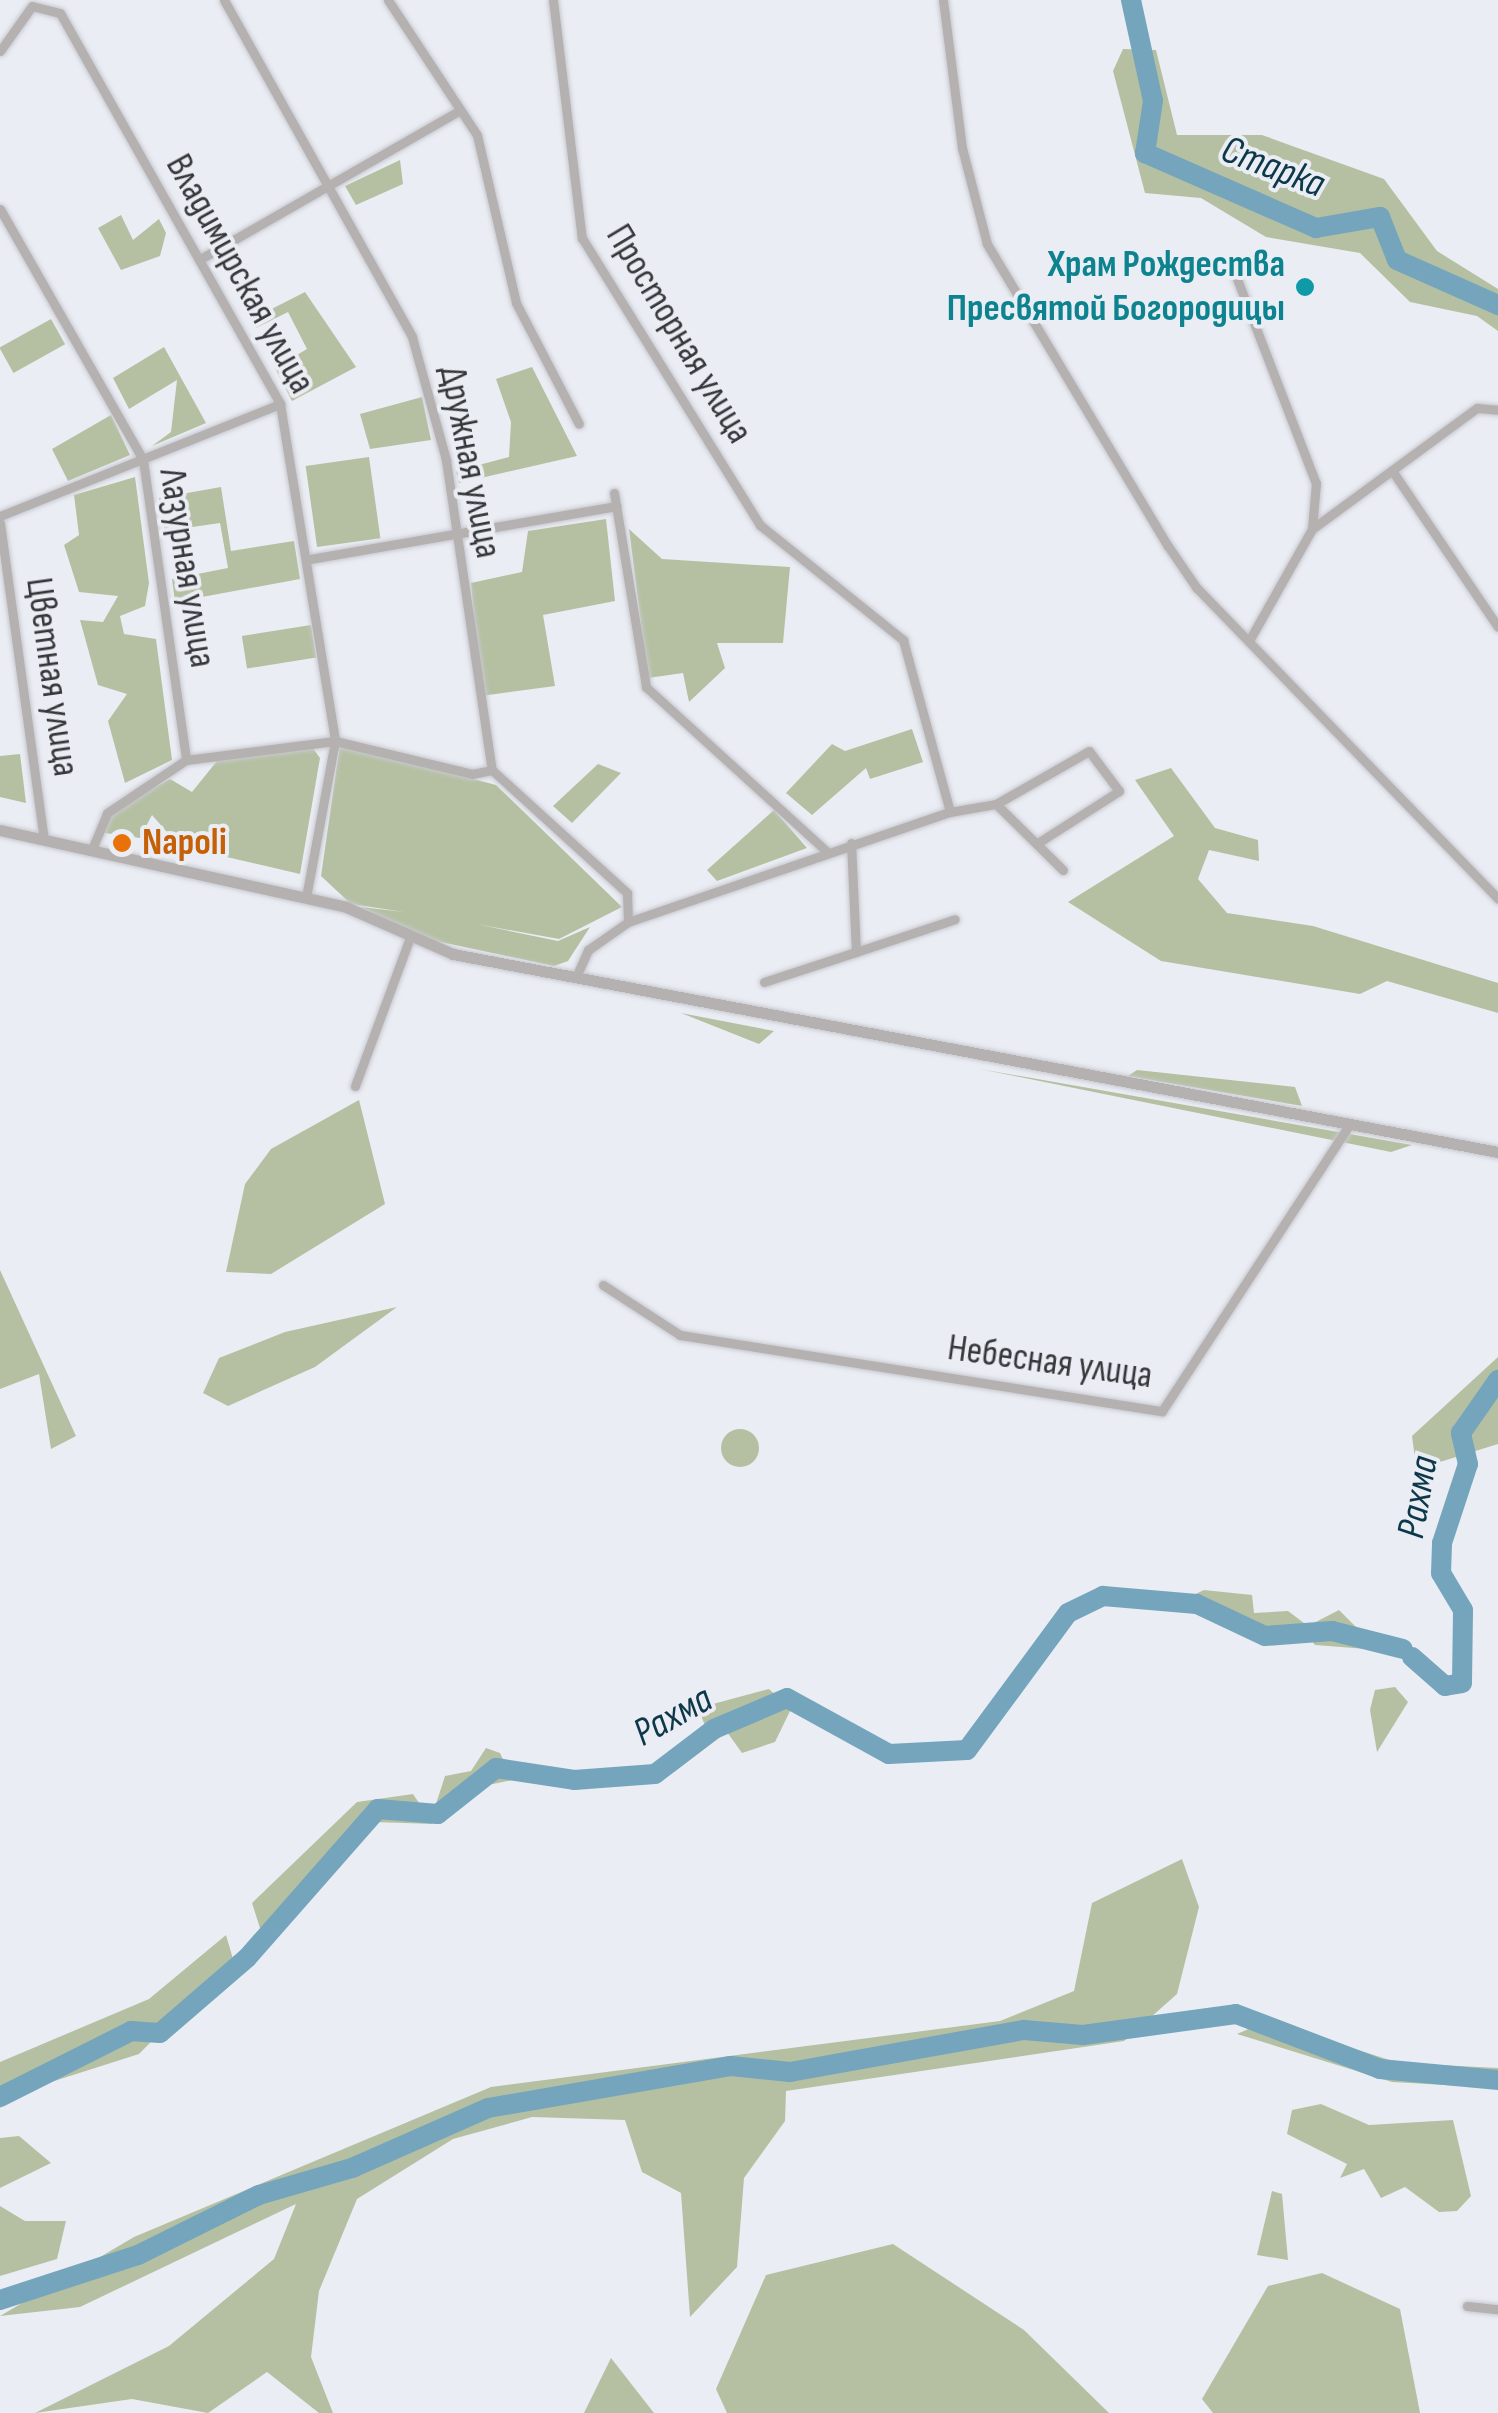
<!DOCTYPE html>
<meta charset="utf-8">
<style>
body{margin:0}
#map{position:relative;width:1498px;height:2413px;overflow:hidden;background:#ebedf4;font-family:"Sofia Sans Condensed",sans-serif}
div>[style]{position:absolute}
[style*='--x']{left:calc(var(--x)*1px);top:calc(var(--y)*1px);width:calc(var(--w)*1px);rotate:calc(var(--a)*1deg)}
.green>*{inset:0;background:#b5c0a2;transform-origin:0 0}
.round{border-radius:50%}
.river>*{height:20px;margin:-10px;padding:0 10px;transform-origin:10px;border-radius:10px;background:#74a5bc}
.roads{filter:drop-shadow(0 0 2px #c7c9cf) drop-shadow(0 0 2px #c7c9cf)}
.minor>*{height:9px;margin:-4.5px;padding:0 4.5px;transform-origin:4.5px;border-radius:4.5px;background:#b5b1b1}
.tertiary>*{height:11px;margin:-5.5px;padding:0 5.5px;transform-origin:5.5px;border-radius:5.5px;background:#b5b1b1}
.dots>*{width:28px;height:28px;translate:-50% -50%;box-sizing:border-box;border:5px solid #ebedf4;border-radius:50%}
span{translate:-50% -50%;white-space:nowrap;text-align:center;line-height:1.15;-webkit-text-stroke:8px #ebedf4;paint-order:stroke}
.culture-label{font-size:38px;color:#0d838f;font-weight:700}
.right{translate:-100% -50%;text-align:right}
.street-label{font-size:38px;color:#36373a}
.food-label{font-size:38px;color:#c56008;font-weight:700}
.left{translate:0 -50%;text-align:left}
.water-label{font-size:40px;color:#0d3849;font-style:italic}
</style>
<div id="map">
<div class="green">
<i style="clip-path:polygon(1123px 49px,1156px 50px,1177px 135px,1262px 135px,1384px 179px,1437px 251px,1498px 289px,1498px 331px,1477px 316px,1410px 302px,1360px 253px,1266px 237px,1201px 198px,1145px 193px,1113px 71px)"></i>
<i style="clip-path:polygon(400px 160px,403px 184px,356px 205px,345px 186px)"></i>
<i style="clip-path:polygon(121px 215px,133px 240px,159px 219px,166px 233px,160px 256px,121px 270px,98px 228px)"></i>
<i style="clip-path:polygon(305px 292px,356px 367px,292px 401px,275px 368px,307px 349px,288px 312px,256px 328px,252px 319px)"></i>
<i style="left:51px;top:319px;width:29px;height:59px;rotate:61deg"></i>
<i style="clip-path:polygon(164px 347px,206px 423px,152px 446px,171px 432px,177px 380px,129px 409px,113px 378px)"></i>
<i style="clip-path:polygon(532px 367px,577px 456px,459px 483px,456px 471px,509px 457px,511px 422px,496px 379px)"></i>
<i style="clip-path:polygon(422px 397px,431px 440px,370px 449px,360px 414px)"></i>
<i style="clip-path:polygon(111px 415px,130px 455px,68px 481px,52px 449px)"></i>
<i style="left:369px;top:457px;width:82px;height:64px;rotate:82deg"></i>
<i style="clip-path:polygon(135px 477px,149px 583px,145px 606px,120px 616px,124px 634px,156px 639px,172px 760px,125px 783px,108px 721px,127px 694px,98px 685px,80px 620px,103px 622px,118px 596px,79px 592px,64px 545px,79px 535px,74px 495px)"></i>
<i style="clip-path:polygon(221px 487px,231px 551px,294px 541px,300px 579px,175px 602px,172px 579px,228px 568px,220px 523px,165px 531px,159px 498px)"></i>
<i style="clip-path:polygon(606px 519px,615px 601px,543px 615px,555px 686px,481px 696px,471px 583px,522px 572px,528px 531px)"></i>
<i style="clip-path:polygon(629px 529px,662px 559px,790px 567px,783px 643px,717px 643px,725px 668px,689px 702px,683px 673px,648px 678px)"></i>
<i style="left:311px;top:625px;width:33px;height:70px;rotate:81deg"></i>
<i style="clip-path:polygon(912px 729px,923px 762px,870px 779px,866px 768px,812px 815px,786px 793px,832px 744px,845px 751px)"></i>
<i style="clip-path:polygon(340px 744px,496px 785px,622px 907px,559px 939px,476px 924px,558px 941px,590px 927px,568px 961px,554px 966px,422px 938px,361px 907px,404px 912px,351px 904px,321px 876px)"></i>
<i style="clip-path:polygon(312px 747px,320px 758px,300px 874px,179px 846px,152px 815px,140px 838px,98px 832px,109px 812px,170px 779px,192px 792px,217px 761px)"></i>
<i style="clip-path:polygon(20px 754px,26px 803px,0 797px,0 756px)"></i>
<i style="clip-path:polygon(598px 764px,621px 773px,572px 823px,553px 806px)"></i>
<i style="clip-path:polygon(1171px 768px,1215px 828px,1258px 840px,1259px 861px,1209px 850px,1198px 879px,1227px 913px,1313px 926px,1498px 983px,1498px 1013px,1387px 981px,1360px 994px,1161px 961px,1068px 902px,1174px 836px,1135px 780px)"></i>
<i style="clip-path:polygon(774px 810px,807px 848px,717px 881px,707px 870px)"></i>
<i style="clip-path:polygon(681px 1013px,774px 1031px,759px 1044px)"></i>
<i style="clip-path:polygon(980px 1069px,1412px 1145px,1391px 1152px)"></i>
<i style="clip-path:polygon(1137px 1070px,1295px 1087px,1302px 1106px,1128px 1076px)"></i>
<i style="clip-path:polygon(359px 1100px,385px 1204px,271px 1274px,226px 1272px,245px 1184px,271px 1149px)"></i>
<i style="clip-path:polygon(0 1270px,76px 1436px,51px 1449px,39px 1374px,0 1389px)"></i>
<i style="clip-path:polygon(397px 1307px,315px 1367px,228px 1406px,203px 1393px,219px 1358px,285px 1332px)"></i>
<i style="clip-path:polygon(1498px 1357px,1498px 1444px,1440px 1462px,1415px 1458px,1412px 1436px)"></i>
<i class="round" style="left:721px;top:1429px;width:38px;height:38px"></i>
<i style="clip-path:polygon(1204px 1590px,1252px 1595px,1254px 1613px,1288px 1611px,1308px 1626px,1339px 1610px,1379px 1650px,1315px 1645px,1307px 1635px,1270px 1644px,1189px 1597px)"></i>
<i style="clip-path:polygon(1395px 1687px,1408px 1702px,1377px 1752px,1370px 1710px,1375px 1690px)"></i>
<i style="clip-path:polygon(769px 1689px,791px 1709px,775px 1742px,742px 1753px,727px 1732px,674px 1772px,649px 1768px,706px 1728px,698px 1708px)"></i>
<i style="clip-path:polygon(486px 1748px,500px 1753px,513px 1780px,483px 1786px,454px 1808px,435px 1807px,445px 1776px,471px 1771px)"></i>
<i style="clip-path:polygon(413px 1794px,433px 1824px,374px 1822px,265px 1944px,252px 1903px,357px 1802px)"></i>
<i style="clip-path:polygon(1182px 1859px,1199px 1907px,1177px 1994px,1124px 2041px,786px 2091px,785px 2121px,744px 2178px,737px 2267px,690px 2317px,681px 2193px,642px 2172px,625px 2120px,532px 2117px,453px 2139px,357px 2199px,319px 2291px,311px 2357px,333px 2413px,319px 2413px,267px 2372px,208px 2413px,132px 2399px,35px 2413px,169px 2346px,274px 2259px,296px 2204px,80px 2307px,0 2316px,134px 2237px,491px 2087px,1000px 2021px,1074px 1991px,1092px 1903px)"></i>
<i style="clip-path:polygon(226px 1935px,233px 1959px,139px 2054px,29px 2089px,0 2108px,0 2062px,149px 1999px)"></i>
<i style="clip-path:polygon(1267px 2021px,1399px 2063px,1498px 2068px,1498px 2088px,1392px 2082px,1237px 2034px)"></i>
<i style="clip-path:polygon(1321px 2104px,1369px 2125px,1453px 2120px,1471px 2196px,1457px 2211px,1439px 2212px,1405px 2187px,1381px 2198px,1364px 2169px,1340px 2178px,1347px 2164px,1287px 2134px,1292px 2110px)"></i>
<i style="clip-path:polygon(19px 2136px,51px 2163px,0 2188px,0 2138px)"></i>
<i style="clip-path:polygon(1272px 2191px,1282px 2194px,1288px 2260px,1257px 2255px)"></i>
<i style="clip-path:polygon(0 2206px,25px 2221px,66px 2221px,57px 2259px,0 2276px)"></i>
<i style="clip-path:polygon(893px 2244px,1024px 2330px,1109px 2413px,727px 2413px,716px 2389px,766px 2275px)"></i>
<i style="clip-path:polygon(1322px 2273px,1400px 2309px,1420px 2413px,1213px 2413px,1202px 2399px,1268px 2286px)"></i>
<i style="clip-path:polygon(611px 2358px,654px 2413px,584px 2413px)"></i>
</div>
<div class="river">
<i style="--x:1131;--y:0;--w:103;--a:77.7"></i>
<i style="--x:1153;--y:101;--w:53;--a:98.7"></i>
<i style="--x:1145;--y:153;--w:187;--a:23.7"></i>
<i style="--x:1316;--y:228;--w:65;--a:-9.8"></i>
<i style="--x:1380;--y:217;--w:46;--a:68.4"></i>
<i style="--x:1397;--y:260;--w:111;--a:24"></i>
<i style="--x:1412;--y:1657;--w:44;--a:41.3"></i>
<i style="--x:1445;--y:1686;--w:17;--a:-10"></i>
<i style="--x:1462;--y:1683;--w:73;--a:-89.2"></i>
<i style="--x:1463;--y:1610;--w:43;--a:-120.7"></i>
<i style="--x:1441;--y:1573;--w:30;--a:-88"></i>
<i style="--x:1442;--y:1543;--w:83;--a:-71.8"></i>
<i style="--x:1468;--y:1464;--w:32;--a:-103"></i>
<i style="--x:1461;--y:1433;--w:65;--a:-55.1"></i>
<i style="--x:0;--y:2097;--w:147;--a:-26.7"></i>
<i style="--x:131;--y:2031;--w:29;--a:4"></i>
<i style="--x:160;--y:2033;--w:115;--a:-40.8"></i>
<i style="--x:247;--y:1958;--w:198;--a:-48.7"></i>
<i style="--x:378;--y:1809;--w:60;--a:4.8"></i>
<i style="--x:438;--y:1814;--w:74;--a:-38.4"></i>
<i style="--x:496;--y:1768;--w:79;--a:8.7"></i>
<i style="--x:574;--y:1780;--w:81;--a:-4.2"></i>
<i style="--x:655;--y:1774;--w:74;--a:-37.3"></i>
<i style="--x:714;--y:1729;--w:79;--a:-23"></i>
<i style="--x:787;--y:1698;--w:116;--a:28.8"></i>
<i style="--x:889;--y:1754;--w:78;--a:-2.9"></i>
<i style="--x:967;--y:1750;--w:170;--a:-53.6"></i>
<i style="--x:1068;--y:1613;--w:39;--a:-26"></i>
<i style="--x:1103;--y:1596;--w:94;--a:4.9"></i>
<i style="--x:1197;--y:1604;--w:75;--a:25.2"></i>
<i style="--x:1265;--y:1636;--w:67;--a:-4.3"></i>
<i style="--x:1332;--y:1631;--w:73;--a:14.2"></i>
<i style="--x:0;--y:2300;--w:145;--a:-18.1"></i>
<i style="--x:138;--y:2255;--w:135;--a:-26.4"></i>
<i style="--x:259;--y:2195;--w:97;--a:-16.2"></i>
<i style="--x:352;--y:2168;--w:149;--a:-23.8"></i>
<i style="--x:488;--y:2108;--w:247;--a:-9.8"></i>
<i style="--x:731;--y:2066;--w:59;--a:5.8"></i>
<i style="--x:790;--y:2072;--w:238;--a:-10.2"></i>
<i style="--x:1024;--y:2030;--w:59;--a:4.8"></i>
<i style="--x:1083;--y:2035;--w:154;--a:-7.8"></i>
<i style="--x:1236;--y:2014;--w:154;--a:20.9"></i>
<i style="--x:1380;--y:2069;--w:119;--a:5.3"></i>
</div>
<div class="roads">
<div class="minor">
<i style="--x:224;--y:0;--w:386;--a:60.8"></i>
<i style="--x:412;--y:337;--w:128;--a:74.5"></i>
<i style="--x:446;--y:460;--w:313;--a:81.6"></i>
<i style="--x:492;--y:770;--w:183;--a:42.3"></i>
<i style="--x:627;--y:893;--w:29;--a:88"></i>
<i style="--x:388;--y:0;--w:162;--a:56.6"></i>
<i style="--x:477;--y:135;--w:172;--a:76.9"></i>
<i style="--x:516;--y:303;--w:136;--a:62.5"></i>
<i style="--x:553;--y:0;--w:240;--a:83.1"></i>
<i style="--x:582;--y:238;--w:338;--a:58.2"></i>
<i style="--x:760;--y:525;--w:184;--a:38.8"></i>
<i style="--x:903;--y:640;--w:178;--a:74.7"></i>
<i style="--x:943;--y:0;--w:149;--a:82.7"></i>
<i style="--x:962;--y:148;--w:99;--a:75.4"></i>
<i style="--x:987;--y:244;--w:352;--a:59.1"></i>
<i style="--x:1168;--y:546;--w:50;--a:55.7"></i>
<i style="--x:1196;--y:587;--w:434;--a:45.9"></i>
<i style="--x:0;--y:51;--w:55;--a:-54.6"></i>
<i style="--x:32;--y:6;--w:29;--a:14"></i>
<i style="--x:60;--y:13;--w:449;--a:60.6"></i>
<i style="--x:280;--y:404;--w:341;--a:80.7"></i>
<i style="--x:335;--y:741;--w:159;--a:100.5"></i>
<i style="--x:0;--y:209;--w:289;--a:60.3"></i>
<i style="--x:143;--y:460;--w:303;--a:81.8"></i>
<i style="--x:186;--y:760;--w:150;--a:-7.3"></i>
<i style="--x:335;--y:741;--w:141;--a:13.5"></i>
<i style="--x:472;--y:774;--w:20;--a:-11"></i>
<i style="--x:202;--y:258;--w:297;--a:-29.8"></i>
<i style="--x:1234;--y:271;--w:227;--a:68.9"></i>
<i style="--x:1316;--y:483;--w:46;--a:95"></i>
<i style="--x:1312;--y:529;--w:126;--a:119.4"></i>
<i style="--x:1393;--y:472;--w:187;--a:55.9"></i>
<i style="--x:614;--y:493;--w:197;--a:80.6"></i>
<i style="--x:646;--y:687;--w:244;--a:42.3"></i>
<i style="--x:0;--y:516;--w:302;--a:-21.8"></i>
<i style="--x:0;--y:523;--w:320;--a:82.1"></i>
<i style="--x:1312;--y:529;--w:205;--a:-36.3"></i>
<i style="--x:1477;--y:408;--w:21;--a:5"></i>
<i style="--x:310;--y:559;--w:311;--a:-9.8"></i>
<i style="--x:996;--y:804;--w:107;--a:-29.7"></i>
<i style="--x:1089;--y:751;--w:50;--a:53.1"></i>
<i style="--x:1119;--y:791;--w:98;--a:147.4"></i>
<i style="--x:92;--y:849;--w:39;--a:-67"></i>
<i style="--x:107;--y:813;--w:95;--a:-33.9"></i>
<i style="--x:856;--y:952;--w:104;--a:-18.4"></i>
<i style="--x:576;--y:977;--w:30;--a:-66"></i>
<i style="--x:588;--y:950;--w:49;--a:-35"></i>
<i style="--x:628;--y:922;--w:340;--a:-18.9"></i>
<i style="--x:950;--y:812;--w:47;--a:-9.9"></i>
<i style="--x:996;--y:804;--w:94;--a:44.6"></i>
<i style="--x:764;--y:982;--w:97;--a:-18.1"></i>
<i style="--x:856;--y:952;--w:109;--a:-92.6"></i>
<i style="--x:355;--y:1086;--w:156;--a:-69.7"></i>
<i style="--x:603;--y:1285;--w:92;--a:33"></i>
<i style="--x:680;--y:1335;--w:488;--a:9"></i>
<i style="--x:1162;--y:1411;--w:343;--a:-56.8"></i>
<i style="--x:1467;--y:2306;--w:31;--a:6"></i>
</div>
<div class="tertiary">
<i style="--x:0;--y:830;--w:354;--a:12.5"></i>
<i style="--x:346;--y:907;--w:117;--a:23.7"></i>
<i style="--x:453;--y:954;--w:1064;--a:10.73"></i>
</div>
</div>
<div class="dots">
<i style="left:1305px;top:287px;background:#0f9aa8"></i>
<i style="left:122px;top:843px;background:#e8710a"></i>
</div>
<div class="culture-label">
<span class="right" style="left:1285px;top:287px">Храм Рождества<br>Пресвятой Богородицы</span>
</div>
<div class="street-label">
<span style="left:240px;top:274px;rotate:61deg">Владимирская улица</span>
<span style="left:679px;top:334px;rotate:59deg">Просторная улица</span>
<span style="left:470px;top:462px;rotate:79deg">Дружная улица</span>
<span style="left:187px;top:568px;rotate:81deg">Лазурная улица</span>
<span style="left:52px;top:677px;rotate:82deg">Цветная улица</span>
<span style="left:1050px;top:1362px;rotate:8deg">Небесная улица</span>
</div>
<div class="food-label">
<span class="left" style="left:142px;top:843px">Napoli</span>
</div>
<div class="water-label">
<span style="left:1273px;top:167px;rotate:21deg">Старка</span>
<span style="left:1418px;top:1497px;rotate:-80deg">Рахма</span>
<span style="left:673px;top:1716px;rotate:-29deg">Рахма</span>
</div>
</div>
